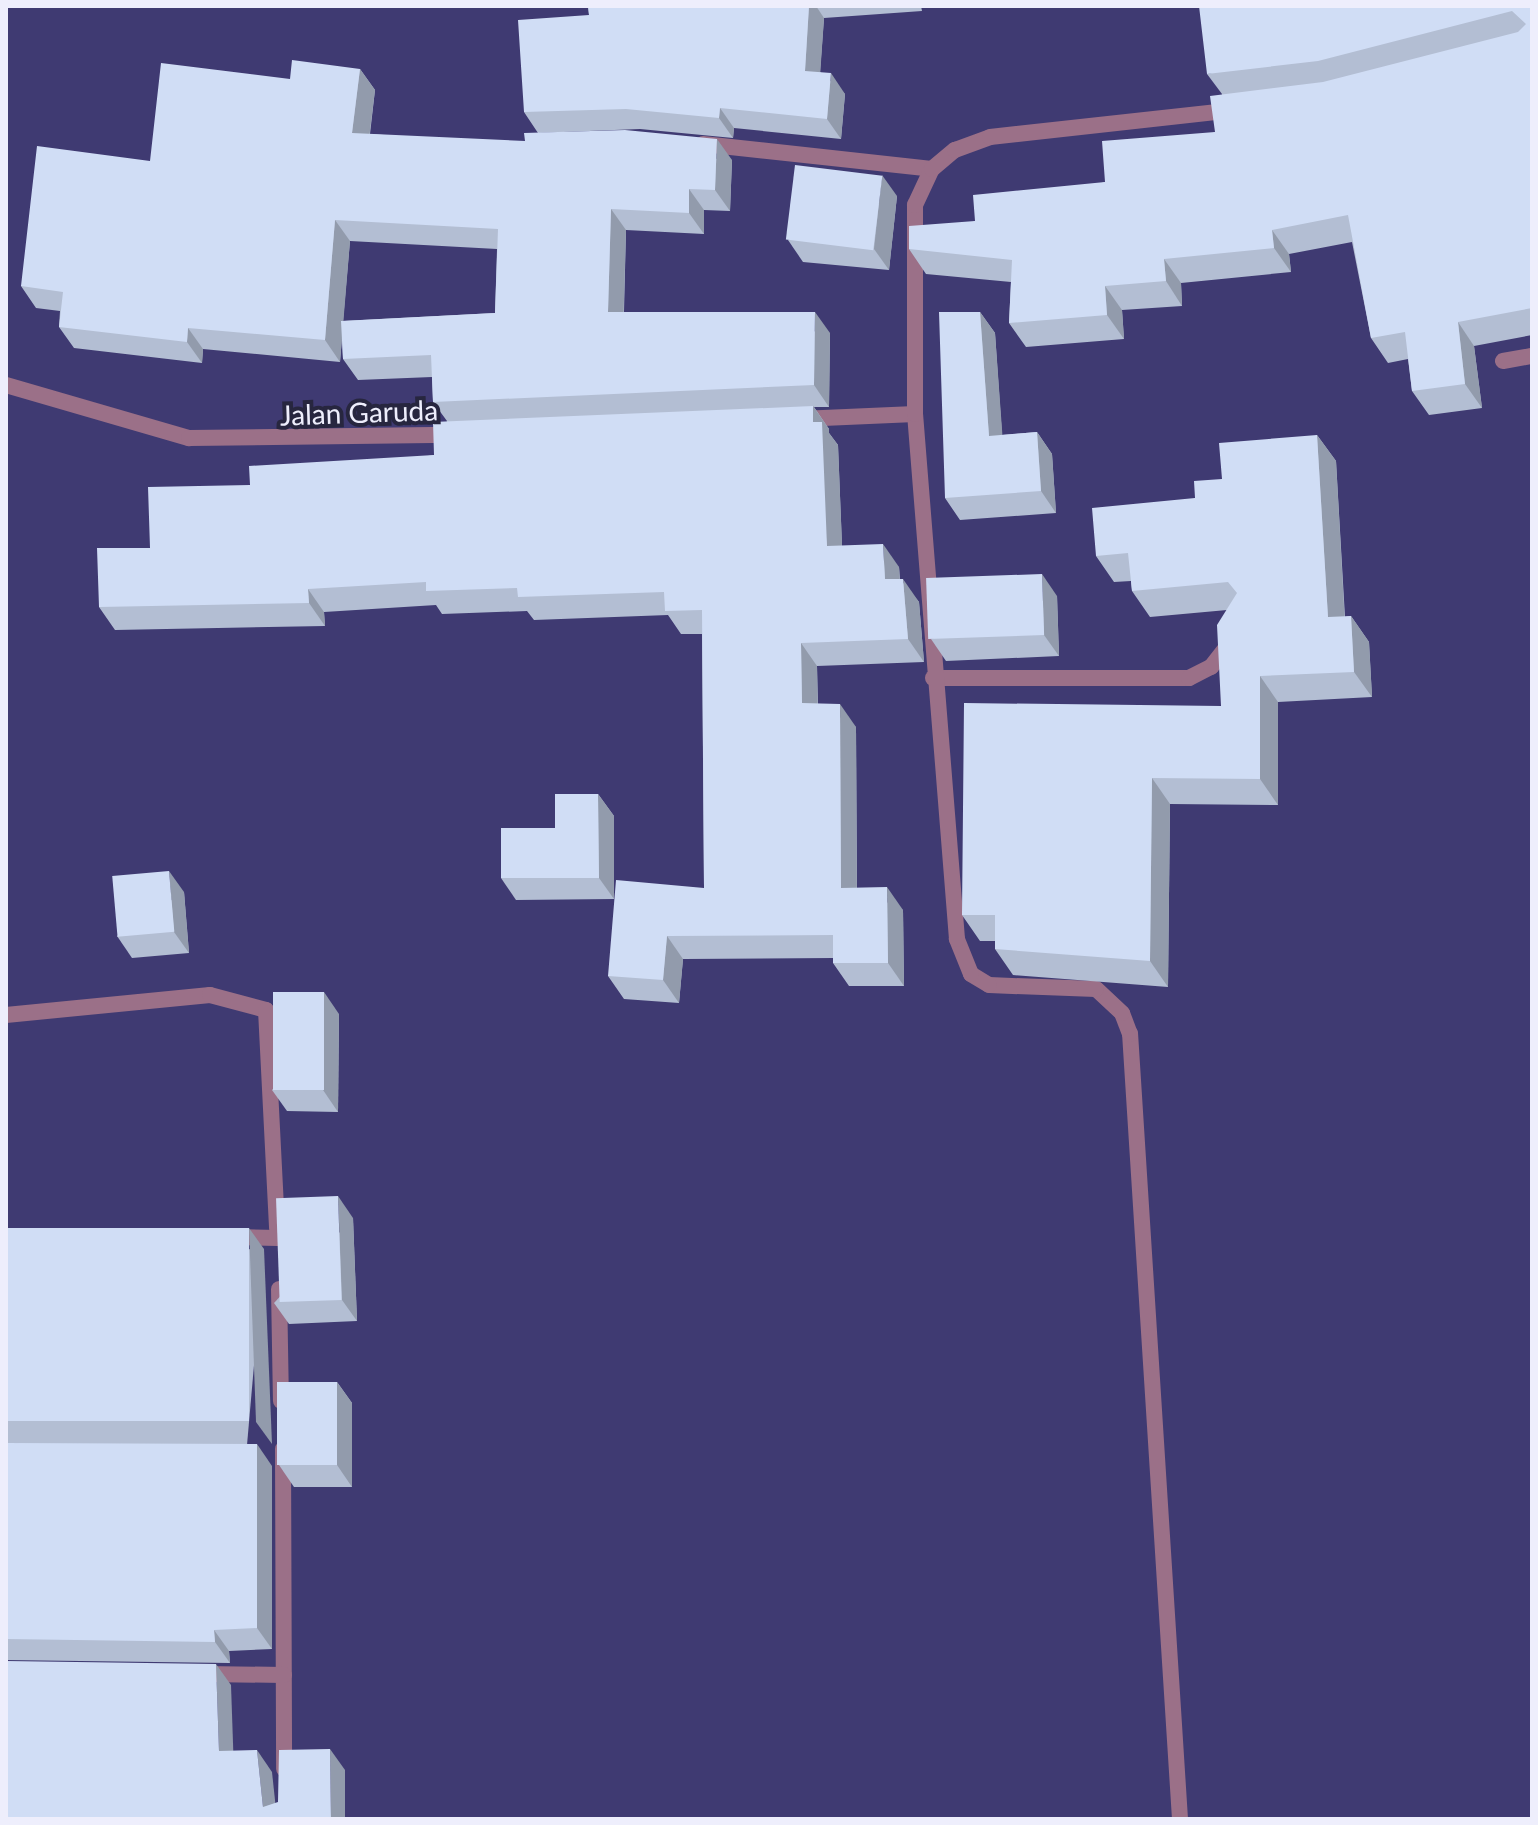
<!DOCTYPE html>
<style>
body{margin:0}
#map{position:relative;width:1538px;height:1825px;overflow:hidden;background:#3f3a72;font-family:Lato,sans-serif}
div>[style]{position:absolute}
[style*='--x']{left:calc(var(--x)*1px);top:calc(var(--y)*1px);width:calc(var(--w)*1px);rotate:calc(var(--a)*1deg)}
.minor>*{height:16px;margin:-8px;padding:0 8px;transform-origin:8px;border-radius:8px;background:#9b7088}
.wall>*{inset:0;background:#b3bed3;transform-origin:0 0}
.shaded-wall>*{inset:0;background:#929bac}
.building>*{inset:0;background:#d0ddf5;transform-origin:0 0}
span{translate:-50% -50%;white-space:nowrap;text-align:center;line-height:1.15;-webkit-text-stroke:8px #27263f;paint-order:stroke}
.street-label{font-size:28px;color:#eeeefc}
.frame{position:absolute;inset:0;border:8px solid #eeeefc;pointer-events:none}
</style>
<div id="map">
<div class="minor">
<i style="--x:703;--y:144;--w:230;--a:6.2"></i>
<i style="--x:1503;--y:361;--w:29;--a:-10"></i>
<i style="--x:6;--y:385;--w:191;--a:16.2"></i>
<i style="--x:189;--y:438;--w:264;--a:-0.7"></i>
<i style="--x:800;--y:419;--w:115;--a:-2.5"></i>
<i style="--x:933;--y:678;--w:256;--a:0"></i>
<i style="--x:1189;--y:678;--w:25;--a:-27"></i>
<i style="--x:1211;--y:667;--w:34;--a:-52"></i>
<i style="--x:6;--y:1015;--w:205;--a:-5.6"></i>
<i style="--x:210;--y:995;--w:58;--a:15"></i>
<i style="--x:266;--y:1010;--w:219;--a:87.1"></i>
<i style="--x:236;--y:1237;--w:42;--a:1.4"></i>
<i style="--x:279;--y:1289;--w:112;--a:89"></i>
<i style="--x:283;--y:1449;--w:320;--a:89.8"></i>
<i style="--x:204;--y:1674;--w:80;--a:0.7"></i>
<i style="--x:1180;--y:1819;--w:787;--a:-93.64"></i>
<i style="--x:1130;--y:1034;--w:22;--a:-111"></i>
<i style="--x:1122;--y:1013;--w:35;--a:-137"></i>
<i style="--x:1096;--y:989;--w:107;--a:-177.9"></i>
<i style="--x:989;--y:985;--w:21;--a:-149"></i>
<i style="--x:971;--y:974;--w:38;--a:-112"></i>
<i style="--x:957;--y:939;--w:527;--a:-94.57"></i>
<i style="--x:915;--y:414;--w:209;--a:-90"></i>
<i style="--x:915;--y:205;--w:40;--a:-65"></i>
<i style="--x:932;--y:169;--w:30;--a:-40"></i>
<i style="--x:955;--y:150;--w:37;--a:-20"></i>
<i style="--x:990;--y:137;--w:245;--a:-6.3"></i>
</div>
<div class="wall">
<i style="clip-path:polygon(588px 6px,921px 6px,922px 11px,824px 18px,820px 72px,845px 94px,841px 139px,734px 128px,733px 138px,640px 129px,538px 133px,524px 112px,589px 15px)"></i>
<i style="clip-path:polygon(1532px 6px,1532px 335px,1474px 346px,1482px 408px,1429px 415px,1412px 391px,1408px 359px,1388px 363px,1371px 338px,1352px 242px,1289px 254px,1291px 272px,1181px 283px,1182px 306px,1122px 310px,1124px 339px,1026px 347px,1009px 323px,1011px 282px,926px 274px,909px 249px,975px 221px,1105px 182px,1215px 132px,1222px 94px,1207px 74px)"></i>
<i style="clip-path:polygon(evenodd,360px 69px,375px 90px,370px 134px,732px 160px,730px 211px,704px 210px,704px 234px,626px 230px,624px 312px,830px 333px,829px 407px,814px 407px,829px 429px,829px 433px,838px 445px,842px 546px,899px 567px,900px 579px,919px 602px,924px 662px,817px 666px,818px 704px,856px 727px,857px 888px,903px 910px,904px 986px,849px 986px,833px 963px,833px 958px,683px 959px,679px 1003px,624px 999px,608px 976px,704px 888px,702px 634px,681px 634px,668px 615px,534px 620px,527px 611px,442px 614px,436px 605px,324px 612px,325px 626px,115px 630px,99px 607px,150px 548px,250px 485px,434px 455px,447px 421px,433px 402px,432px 377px,358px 380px,343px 359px,342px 338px,340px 362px,203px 349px,202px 363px,74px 348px,59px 327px,60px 311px,36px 308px,21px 286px,150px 161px,290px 79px,360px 69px,350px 241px,497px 249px,495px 313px,343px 321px,350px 241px)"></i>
<i style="clip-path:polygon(897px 196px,889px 270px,803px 262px,788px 240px)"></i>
<i style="clip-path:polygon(980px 312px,995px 333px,1002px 435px,1037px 432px,1052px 454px,1056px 513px,960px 520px,945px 498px)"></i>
<i style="clip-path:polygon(1317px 435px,1336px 461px,1345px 617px,1351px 616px,1369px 642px,1372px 697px,1278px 702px,1278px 805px,1170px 804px,1168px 987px,1013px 975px,995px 949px,995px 941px,980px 941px,962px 915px,1221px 706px,1227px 610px,1150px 617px,1132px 591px,1131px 581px,1114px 582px,1096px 556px,1195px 498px,1222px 479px)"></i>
<i style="clip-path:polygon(1057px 596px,1059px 656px,946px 661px,931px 639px)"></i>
<i style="clip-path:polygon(598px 794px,614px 816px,614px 899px,516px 900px,501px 878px)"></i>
<i style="clip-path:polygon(184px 892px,189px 953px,132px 958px,117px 936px)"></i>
<i style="clip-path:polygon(339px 1014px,338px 1112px,287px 1111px,272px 1090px)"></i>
<i style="clip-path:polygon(353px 1218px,357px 1321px,289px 1324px,274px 1303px)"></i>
<i style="left:6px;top:1228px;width:259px;height:214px;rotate:5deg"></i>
<i style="clip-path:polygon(337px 1382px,352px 1403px,352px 1487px,294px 1487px,279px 1465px)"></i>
<i style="clip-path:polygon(6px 1443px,272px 1466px,272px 1649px,229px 1651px,230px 1663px,6px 1660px)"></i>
</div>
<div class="shaded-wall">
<i style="clip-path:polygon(809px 6px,816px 6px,824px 18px,819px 91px,805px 71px)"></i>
<i style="clip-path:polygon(360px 69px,375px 90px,367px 155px,352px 133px)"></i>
<i style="clip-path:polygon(831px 73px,845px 94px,841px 139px,827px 119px)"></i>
<i style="clip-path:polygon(720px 108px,734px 128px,733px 138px,719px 118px)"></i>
<i style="clip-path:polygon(717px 139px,732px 160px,730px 211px,715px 190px)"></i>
<i style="clip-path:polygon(882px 175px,897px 196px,889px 270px,874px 249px)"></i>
<i style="clip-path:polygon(689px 189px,704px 210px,704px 234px,689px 213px)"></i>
<i style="clip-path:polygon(611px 209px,626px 230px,623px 333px,608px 312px)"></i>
<i style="clip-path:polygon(335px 220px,350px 241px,340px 362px,325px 340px)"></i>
<i style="clip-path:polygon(1272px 230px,1289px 254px,1291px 272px,1274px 248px)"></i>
<i style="clip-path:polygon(1164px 259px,1181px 283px,1182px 306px,1166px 281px)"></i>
<i style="clip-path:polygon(1105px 286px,1122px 310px,1124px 339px,1107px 315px)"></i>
<i style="clip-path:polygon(815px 312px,830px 333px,829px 407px,814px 385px)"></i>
<i style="clip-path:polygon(980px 312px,995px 333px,1004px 457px,989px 436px)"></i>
<i style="clip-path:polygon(1458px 322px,1474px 346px,1482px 408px,1465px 384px)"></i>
<i style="clip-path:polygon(188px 328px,203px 349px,202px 363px,187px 342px)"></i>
<i style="clip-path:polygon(813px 406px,829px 429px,829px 433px,838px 445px,843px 569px,827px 546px,813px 422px)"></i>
<i style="clip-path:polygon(1037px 432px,1052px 454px,1056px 513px,1041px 491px)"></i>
<i style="clip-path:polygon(1317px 435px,1336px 461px,1346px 643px,1328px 617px)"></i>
<i style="clip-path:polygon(883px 544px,899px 567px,901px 602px,885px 579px)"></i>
<i style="clip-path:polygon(1042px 574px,1057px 596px,1059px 656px,1044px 635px)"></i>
<i style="clip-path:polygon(903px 579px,919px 602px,924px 662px,908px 639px)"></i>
<i style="clip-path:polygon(308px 589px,324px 612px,325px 626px,309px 603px)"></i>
<i style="clip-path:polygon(1351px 616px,1369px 642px,1372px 697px,1354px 672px)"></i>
<i style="clip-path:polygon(801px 643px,817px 666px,818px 726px,802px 703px)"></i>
<i style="clip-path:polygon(1260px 676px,1278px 702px,1278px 805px,1260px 779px)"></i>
<i style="clip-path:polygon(840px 704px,856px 727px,857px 911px,841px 888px)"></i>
<i style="clip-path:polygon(1152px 778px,1170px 804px,1168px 987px,1150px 961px)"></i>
<i style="clip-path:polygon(598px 794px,614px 816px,614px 899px,599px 878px)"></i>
<i style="clip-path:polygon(169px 871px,184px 892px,189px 953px,174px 932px)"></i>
<i style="clip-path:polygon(887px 887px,903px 910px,904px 986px,888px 963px)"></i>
<i style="clip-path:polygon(667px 936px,683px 959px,679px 1003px,663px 980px)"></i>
<i style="clip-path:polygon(324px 992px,339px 1014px,338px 1112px,323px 1090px)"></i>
<i style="clip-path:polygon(338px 1196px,353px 1218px,357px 1321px,342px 1300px)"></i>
<i style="clip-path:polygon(249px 1228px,264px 1249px,272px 1444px,256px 1422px)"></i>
<i style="clip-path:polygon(337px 1382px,352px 1403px,352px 1487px,337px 1465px)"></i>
<i style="clip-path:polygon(257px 1444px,272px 1466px,272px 1649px,257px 1628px)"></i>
<i style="clip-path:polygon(214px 1630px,229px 1651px,230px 1663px,215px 1642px)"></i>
<i style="clip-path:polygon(216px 1664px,231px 1685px,234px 1772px,219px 1751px)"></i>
<i style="clip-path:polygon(330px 1749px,345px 1770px,345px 1819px,331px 1819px)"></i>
<i style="clip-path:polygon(257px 1750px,272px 1772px,277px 1819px,263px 1807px)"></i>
</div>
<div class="building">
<i style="clip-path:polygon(588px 6px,809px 6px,805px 71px,831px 73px,827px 119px,720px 108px,719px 118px,626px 109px,524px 112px,518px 20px,589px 15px)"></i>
<i style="clip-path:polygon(1199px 6px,1532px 6px,1532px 308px,1458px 322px,1465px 384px,1412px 391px,1405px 332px,1371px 338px,1348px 215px,1272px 230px,1274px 248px,1164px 259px,1166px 281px,1105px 286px,1107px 315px,1009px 323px,1012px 260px,909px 249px,909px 226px,975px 221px,973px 195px,1105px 182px,1102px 141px,1215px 132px,1210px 96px,1323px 82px,1518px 32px,1526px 24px,1512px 11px,1318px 61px,1207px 74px)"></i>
<i style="clip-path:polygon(292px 60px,360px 69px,352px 133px,525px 141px,524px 133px,625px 130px,717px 139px,715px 190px,689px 189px,689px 213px,611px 209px,608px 312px,815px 312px,814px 385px,433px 402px,431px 355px,343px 359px,341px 321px,495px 313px,498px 229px,335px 220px,325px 340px,188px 328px,187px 342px,59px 327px,63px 292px,21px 286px,37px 146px,150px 161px,161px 63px,290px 79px)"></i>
<i style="left:795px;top:165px;width:88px;height:75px;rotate:7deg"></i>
<i style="clip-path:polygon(939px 312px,980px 312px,989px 436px,1037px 432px,1041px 491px,945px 498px)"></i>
<i style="clip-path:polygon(813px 406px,813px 422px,822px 422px,827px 546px,883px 544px,885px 579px,903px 579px,908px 639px,801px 643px,802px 703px,840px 704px,841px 888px,887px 887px,888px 963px,833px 963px,833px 935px,667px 936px,663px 980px,608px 976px,616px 880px,704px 888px,702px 610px,665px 611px,664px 592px,518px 597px,517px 588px,426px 591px,426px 582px,308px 589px,309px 603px,99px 607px,97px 548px,150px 548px,148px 487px,250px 485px,249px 466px,434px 455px,433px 422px)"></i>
<i style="clip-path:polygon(1317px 435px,1328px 617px,1351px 616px,1354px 672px,1260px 676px,1260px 779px,1152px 778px,1150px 961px,995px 949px,995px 915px,962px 915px,964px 703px,1221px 706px,1217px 625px,1237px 593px,1228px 582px,1132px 591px,1128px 553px,1096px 556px,1092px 508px,1195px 498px,1194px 481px,1222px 479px,1219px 443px)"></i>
<i style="left:1042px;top:574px;width:61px;height:116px;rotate:88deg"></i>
<i style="clip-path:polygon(555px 794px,598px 794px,599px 878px,501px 878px,501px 828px,555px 828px)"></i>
<i style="left:169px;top:871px;width:61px;height:57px;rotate:85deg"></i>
<i style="left:273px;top:992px;width:51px;height:98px"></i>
<i style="left:338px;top:1196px;width:104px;height:62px;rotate:88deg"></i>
<i style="left:6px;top:1228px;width:243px;height:193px"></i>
<i style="left:277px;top:1382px;width:60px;height:83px"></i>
<i style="clip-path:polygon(6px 1443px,257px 1444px,257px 1628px,214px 1630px,215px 1642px,6px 1639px)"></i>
<i style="clip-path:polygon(6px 1661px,216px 1664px,219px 1751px,257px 1750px,263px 1807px,278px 1802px,279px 1750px,330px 1749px,331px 1819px,6px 1819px)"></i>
</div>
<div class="street-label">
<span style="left:359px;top:412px;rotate:-2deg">Jalan Garuda</span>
</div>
<div class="frame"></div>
</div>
